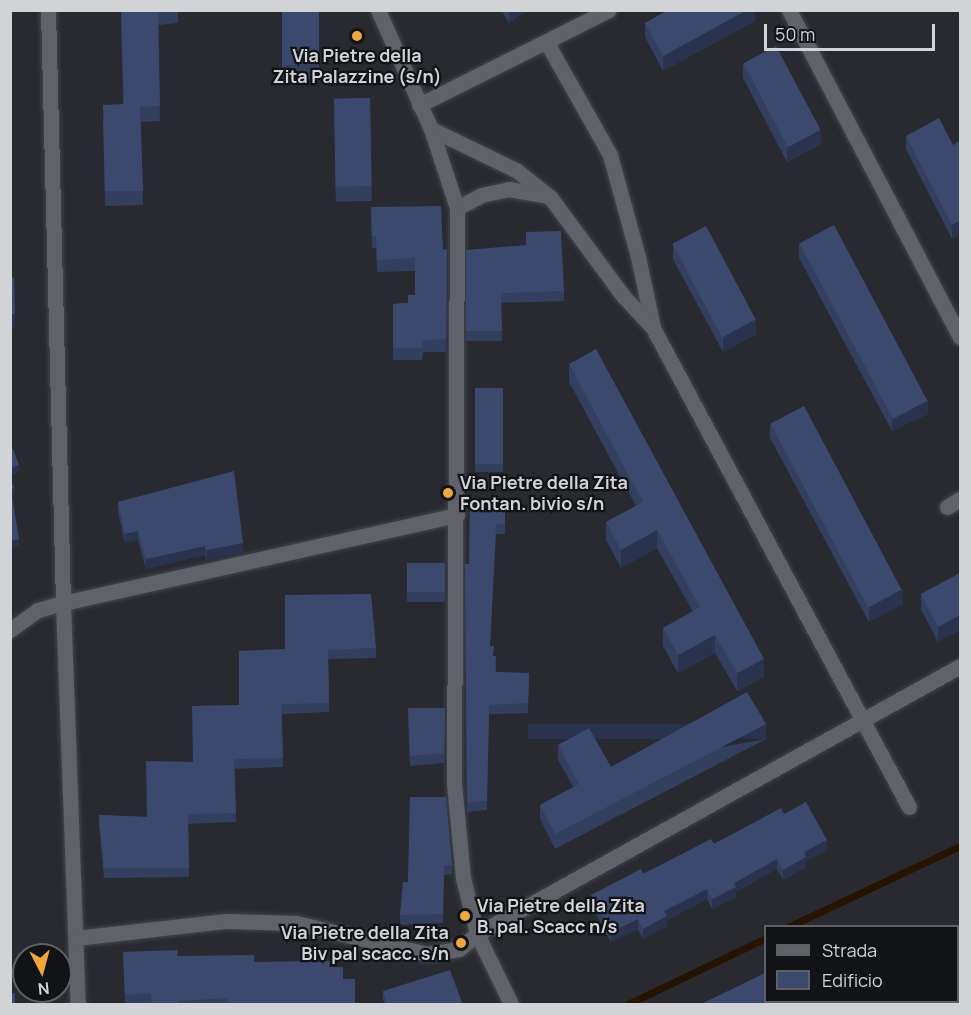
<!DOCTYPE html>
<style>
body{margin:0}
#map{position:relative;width:971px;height:1015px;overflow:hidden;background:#282a30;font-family:Manrope,sans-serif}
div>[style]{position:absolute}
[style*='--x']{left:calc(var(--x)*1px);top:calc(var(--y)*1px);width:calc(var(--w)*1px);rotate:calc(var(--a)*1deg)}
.stream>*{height:7px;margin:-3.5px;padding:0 3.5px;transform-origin:3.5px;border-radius:3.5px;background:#261400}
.roads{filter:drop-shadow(0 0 2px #43454a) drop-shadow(0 0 2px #43454a)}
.minor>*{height:15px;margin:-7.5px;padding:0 7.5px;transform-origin:7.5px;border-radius:7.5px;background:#5f6269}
.wall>*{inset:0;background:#333f5f;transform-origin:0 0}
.shaded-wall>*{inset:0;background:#29334d;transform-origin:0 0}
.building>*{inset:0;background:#3b496e;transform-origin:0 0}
.dots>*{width:16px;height:16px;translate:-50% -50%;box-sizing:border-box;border:3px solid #121316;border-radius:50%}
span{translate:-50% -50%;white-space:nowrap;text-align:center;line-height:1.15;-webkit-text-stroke:4.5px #121316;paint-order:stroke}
.poi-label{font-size:18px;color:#d1d3d7;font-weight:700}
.left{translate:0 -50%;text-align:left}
.right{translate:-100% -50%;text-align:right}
.frame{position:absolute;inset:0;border:12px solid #d1d3d7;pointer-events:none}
.legend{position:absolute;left:764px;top:925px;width:195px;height:78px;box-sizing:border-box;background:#121316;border:2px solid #5e6063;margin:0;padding:8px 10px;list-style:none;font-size:18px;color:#d1d3d7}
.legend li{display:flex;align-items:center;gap:12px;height:30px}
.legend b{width:30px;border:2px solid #5e6063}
.north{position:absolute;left:12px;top:943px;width:60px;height:60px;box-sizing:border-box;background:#121316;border:2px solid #5e6063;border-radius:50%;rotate:174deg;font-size:16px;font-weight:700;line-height:24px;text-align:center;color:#d1d3d7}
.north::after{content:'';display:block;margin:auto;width:21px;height:27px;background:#efa73d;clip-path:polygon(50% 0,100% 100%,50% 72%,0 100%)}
.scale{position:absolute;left:764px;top:24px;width:171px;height:27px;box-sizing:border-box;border:3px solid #d1d3d7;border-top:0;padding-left:8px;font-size:18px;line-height:21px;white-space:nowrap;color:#d1d3d7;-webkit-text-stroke:4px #121316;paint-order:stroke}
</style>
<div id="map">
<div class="stream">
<i style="--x:790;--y:926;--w:188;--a:-25.2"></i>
<i style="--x:628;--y:1004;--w:153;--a:-25.6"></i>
</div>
<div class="roads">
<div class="minor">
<i style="--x:48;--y:10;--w:593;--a:88.55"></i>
<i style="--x:63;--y:603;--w:401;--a:87.9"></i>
<i style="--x:789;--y:10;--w:369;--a:62.4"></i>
<i style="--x:547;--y:43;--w:129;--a:60.6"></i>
<i style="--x:610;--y:155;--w:106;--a:74.6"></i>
<i style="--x:638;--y:257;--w:72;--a:77.9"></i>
<i style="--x:419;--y:105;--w:212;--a:-26.6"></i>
<i style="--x:431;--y:129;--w:94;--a:25.8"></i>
<i style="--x:516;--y:170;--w:43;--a:38.5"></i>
<i style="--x:550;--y:197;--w:124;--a:53.5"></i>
<i style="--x:624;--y:297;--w:42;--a:46.9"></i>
<i style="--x:653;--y:328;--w:543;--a:61.88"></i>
<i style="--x:457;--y:208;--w:27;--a:-28"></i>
<i style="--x:481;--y:195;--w:29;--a:-12"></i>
<i style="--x:509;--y:189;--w:39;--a:10"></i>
<i style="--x:947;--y:507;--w:15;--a:-32"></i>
<i style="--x:10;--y:630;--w:34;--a:-36"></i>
<i style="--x:38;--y:610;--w:26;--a:-16"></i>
<i style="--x:63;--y:603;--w:404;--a:-12.6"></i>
<i style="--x:76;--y:938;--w:151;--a:-6.5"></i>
<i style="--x:226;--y:921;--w:70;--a:1.6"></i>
<i style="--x:296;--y:923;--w:135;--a:13.3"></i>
<i style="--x:427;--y:954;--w:32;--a:-9"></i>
<i style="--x:459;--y:949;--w:23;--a:-40"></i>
<i style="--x:477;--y:934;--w:58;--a:-104"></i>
<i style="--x:463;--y:878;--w:95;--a:-95.4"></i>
<i style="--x:454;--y:783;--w:575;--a:-89.7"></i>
<i style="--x:457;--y:208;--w:83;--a:-108.2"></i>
<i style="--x:431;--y:129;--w:130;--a:-114"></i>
<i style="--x:511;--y:1004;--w:78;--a:-115.9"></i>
<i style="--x:477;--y:934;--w:552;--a:-29.02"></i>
</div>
</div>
<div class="wall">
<i style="clip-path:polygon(121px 10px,178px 10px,178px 23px,158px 25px,160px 121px,141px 122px,143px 205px,105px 206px,103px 120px,123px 105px)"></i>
<i style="left:282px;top:10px;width:37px;height:70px"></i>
<i style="clip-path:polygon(501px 10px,528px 10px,509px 23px)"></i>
<i style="clip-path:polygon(755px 10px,755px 21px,663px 71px,645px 37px,645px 23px)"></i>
<i style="clip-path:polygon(743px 63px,821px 144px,787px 162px,743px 78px)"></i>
<i style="left:370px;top:98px;width:103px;height:36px;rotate:89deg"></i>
<i style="clip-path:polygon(906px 136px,953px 145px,952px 239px,906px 149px)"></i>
<i style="clip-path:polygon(371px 207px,443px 250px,447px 249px,446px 352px,423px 352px,422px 360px,393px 360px,393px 304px,408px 303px,415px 295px,415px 271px,377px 272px,376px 248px,372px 248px)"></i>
<i style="clip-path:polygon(799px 243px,928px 414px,892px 431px,799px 258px)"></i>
<i style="clip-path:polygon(673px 244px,756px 334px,723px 352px,673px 259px)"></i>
<i style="clip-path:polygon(466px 250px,564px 291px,564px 301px,501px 303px,502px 341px,466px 341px)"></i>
<i style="clip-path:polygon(569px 364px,764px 677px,737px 691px,715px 653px,678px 673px,663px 646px,663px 628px,693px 612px,657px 548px,621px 568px,606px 540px,606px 522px,636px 506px,569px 382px)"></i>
<i style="left:475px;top:388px;width:28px;height:84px"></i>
<i style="clip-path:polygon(770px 424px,903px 604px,869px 622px,770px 438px)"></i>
<i style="clip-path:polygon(118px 502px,243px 552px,206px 560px,205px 555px,146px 569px,138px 540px,125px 543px,118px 512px)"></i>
<i style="clip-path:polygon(470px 505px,505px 516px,505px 534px,496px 534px,490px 646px,496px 666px,496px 672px,529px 673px,528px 713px,489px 714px,487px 810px,467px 812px,465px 564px,469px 564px)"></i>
<i style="left:407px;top:563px;width:38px;height:39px"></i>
<i style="clip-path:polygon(960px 573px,960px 630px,938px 642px,921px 609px,921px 594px)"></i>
<i style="clip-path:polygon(376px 648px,376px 658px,328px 659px,329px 712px,282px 714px,283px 767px,234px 769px,236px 822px,188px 824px,189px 877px,104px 878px,99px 825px,99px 815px,147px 817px,239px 705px,239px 651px)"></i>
<i style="clip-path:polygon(445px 708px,444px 763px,410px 766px,408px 718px)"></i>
<i style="clip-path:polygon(766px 739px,555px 849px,540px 819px,540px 805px,573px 787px,558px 760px,558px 745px,611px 767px)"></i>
<i style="clip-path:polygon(410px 797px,452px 865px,452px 874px,444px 875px,443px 923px,400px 925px,400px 915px,408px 882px)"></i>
<i style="clip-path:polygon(784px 814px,827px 850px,806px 861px,806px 867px,783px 880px,777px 869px,736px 892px,736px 897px,712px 909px,707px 899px,667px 920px,667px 926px,643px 939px,638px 929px,611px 942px,591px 905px,591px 895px)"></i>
<i style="clip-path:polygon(123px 952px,330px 967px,343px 979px,355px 1005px,125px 1005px)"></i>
<i style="clip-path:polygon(383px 991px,463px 1005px,385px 1005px,383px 1000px)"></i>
</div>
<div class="shaded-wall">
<i style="clip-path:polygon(513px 10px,528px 10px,509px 23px,509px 13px)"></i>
<i style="clip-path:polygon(747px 10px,755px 10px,755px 21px,663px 71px,663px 56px)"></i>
<i style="clip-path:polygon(821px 130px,821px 144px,787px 162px,787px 147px)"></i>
<i style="clip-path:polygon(960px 221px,960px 235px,952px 239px,952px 225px)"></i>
<i style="clip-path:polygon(15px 313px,15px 328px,10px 331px,10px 316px)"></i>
<i style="clip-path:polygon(756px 319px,756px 334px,723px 352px,723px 337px)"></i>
<i style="clip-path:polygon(928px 400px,928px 414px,892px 431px,892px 416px)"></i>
<i style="clip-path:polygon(19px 465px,19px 472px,10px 476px,10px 468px)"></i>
<i style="clip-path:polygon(14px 488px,14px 495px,11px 497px,11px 490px)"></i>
<i style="clip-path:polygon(657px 530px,657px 548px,621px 568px,621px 550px)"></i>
<i style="clip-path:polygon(138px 531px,138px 540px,125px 543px,125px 534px)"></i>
<i style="clip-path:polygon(19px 539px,19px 546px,11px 548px,11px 541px)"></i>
<i style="clip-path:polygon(243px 543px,243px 552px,206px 560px,206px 550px)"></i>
<i style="clip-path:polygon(205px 546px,205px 555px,146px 569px,146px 559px)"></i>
<i style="clip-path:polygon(903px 589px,903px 604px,869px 622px,869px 607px)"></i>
<i style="left:10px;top:595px;width:2px;height:11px"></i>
<i style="clip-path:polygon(960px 615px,960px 630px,938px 642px,938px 627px)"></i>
<i style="clip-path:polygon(715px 635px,715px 653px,678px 673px,678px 655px)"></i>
<i style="clip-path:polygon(764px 659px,764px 677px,737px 691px,737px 673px)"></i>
<i style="left:766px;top:724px;width:15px;height:238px;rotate:90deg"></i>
<i style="clip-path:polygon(827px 840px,827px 850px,806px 861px,806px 867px,783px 880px,783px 870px,804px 852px)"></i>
<i style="clip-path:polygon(777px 859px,777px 869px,736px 892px,736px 897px,712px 909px,712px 899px,734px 883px)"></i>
<i style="clip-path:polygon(707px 889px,707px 899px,667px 920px,667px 926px,643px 939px,643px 929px,664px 911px)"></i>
<i style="clip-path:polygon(638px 919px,638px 929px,611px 942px,611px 932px)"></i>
</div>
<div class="building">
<i style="clip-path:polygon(121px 10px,158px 10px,160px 106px,140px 107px,143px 191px,105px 191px,103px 105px,124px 104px)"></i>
<i style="left:282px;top:10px;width:37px;height:55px"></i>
<i style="clip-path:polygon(668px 10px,747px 10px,663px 56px,645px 23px)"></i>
<i style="left:776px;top:46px;width:95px;height:37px;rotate:62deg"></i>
<i style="left:370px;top:98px;width:88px;height:36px;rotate:89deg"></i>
<i style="clip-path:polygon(939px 118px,953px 145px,960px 141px,960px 221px,952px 225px,906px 136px)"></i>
<i style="clip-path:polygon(441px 206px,443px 250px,447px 249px,446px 339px,423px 340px,422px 348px,393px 348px,393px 304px,408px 303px,408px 295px,415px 295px,415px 258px,377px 260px,376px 236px,372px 236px,371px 207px)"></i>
<i style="left:834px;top:225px;width:199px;height:39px;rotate:62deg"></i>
<i style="left:706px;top:226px;width:106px;height:38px;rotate:62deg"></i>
<i style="clip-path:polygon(561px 231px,564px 291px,501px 293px,502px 331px,466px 331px,466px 250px,526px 245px,526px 232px)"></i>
<i style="clip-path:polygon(10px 273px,14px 279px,15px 313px,10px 316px)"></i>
<i style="clip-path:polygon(596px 349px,764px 659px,737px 673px,715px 635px,678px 655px,663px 628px,700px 607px,657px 530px,621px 550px,606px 522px,643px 502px,569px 364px)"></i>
<i style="left:475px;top:388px;width:28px;height:76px"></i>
<i style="left:804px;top:406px;width:208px;height:38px;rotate:62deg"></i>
<i style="clip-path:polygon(13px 449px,19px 465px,10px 468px,10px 450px)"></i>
<i style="clip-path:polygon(234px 471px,243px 543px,206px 550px,205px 546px,146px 559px,138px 531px,125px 534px,118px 502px)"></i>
<i style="clip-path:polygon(10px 478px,14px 488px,11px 490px,19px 539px,11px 541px)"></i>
<i style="clip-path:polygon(470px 505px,505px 507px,505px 524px,496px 524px,490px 646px,494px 646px,493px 656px,496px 656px,495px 672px,529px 673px,528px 703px,489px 705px,487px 801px,467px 802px,465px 564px,469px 564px)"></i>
<i style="left:407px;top:563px;width:38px;height:29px"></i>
<i style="clip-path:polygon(960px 573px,960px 615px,938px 627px,921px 594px)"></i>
<i style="clip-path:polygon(371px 594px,376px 648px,328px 650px,329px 703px,281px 704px,283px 758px,234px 759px,236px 813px,188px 814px,189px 868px,104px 868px,99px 815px,147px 817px,146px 761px,193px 762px,192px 706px,239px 705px,239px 651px,285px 649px,285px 595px)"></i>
<i style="clip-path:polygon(747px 692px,766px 724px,555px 834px,540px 805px,579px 784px,558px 745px,589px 728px,611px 767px)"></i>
<i style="clip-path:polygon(408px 708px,445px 708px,444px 753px,410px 756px)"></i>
<i style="clip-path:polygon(410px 797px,446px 797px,452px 865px,444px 865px,443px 914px,400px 915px,403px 882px,408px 882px)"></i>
<i style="clip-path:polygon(806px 802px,827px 840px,804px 852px,806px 857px,783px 870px,777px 859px,734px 883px,736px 887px,712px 899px,707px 889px,664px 911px,667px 916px,643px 929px,638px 919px,611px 932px,591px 895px,641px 869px,643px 874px,711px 839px,714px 844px,781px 808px,784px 814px)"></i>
<i style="clip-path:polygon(178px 950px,177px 956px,254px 955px,254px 962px,330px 961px,329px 967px,343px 967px,343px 979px,355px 979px,355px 1005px,303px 1005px,303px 1003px,286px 1005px,228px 1005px,227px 998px,178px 1001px,178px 1005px,152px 1005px,151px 993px,125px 995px,123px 952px)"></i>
<i style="clip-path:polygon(450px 970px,463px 1005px,388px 1005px,383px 991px)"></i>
<i style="clip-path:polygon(765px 973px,765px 1002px,898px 1002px,899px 1005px,699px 1005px)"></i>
<i style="left:10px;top:993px;width:5px;height:12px"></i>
</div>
<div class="dots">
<i style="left:357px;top:36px;background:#efa73d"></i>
<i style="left:448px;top:493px;background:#efa73d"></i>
<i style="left:465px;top:916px;background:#efa73d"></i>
<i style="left:461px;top:943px;background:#efa73d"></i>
</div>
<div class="poi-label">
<span style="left:357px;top:66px">Via Pietre della<br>Zita Palazzine (s/n)</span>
<span class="left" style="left:460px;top:493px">Via Pietre della Zita<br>Fontan. bivio s/n</span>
<span class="left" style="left:477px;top:916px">Via Pietre della Zita<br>B. pal. Scacc n/s</span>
<span class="right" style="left:449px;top:943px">Via Pietre della Zita<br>Biv pal scacc. s/n</span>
</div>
<div class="frame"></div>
<ul class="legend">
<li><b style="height:8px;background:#5f6269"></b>Strada</li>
<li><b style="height:16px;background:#3b496e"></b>Edificio</li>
</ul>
<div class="north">N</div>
<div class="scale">50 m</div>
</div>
